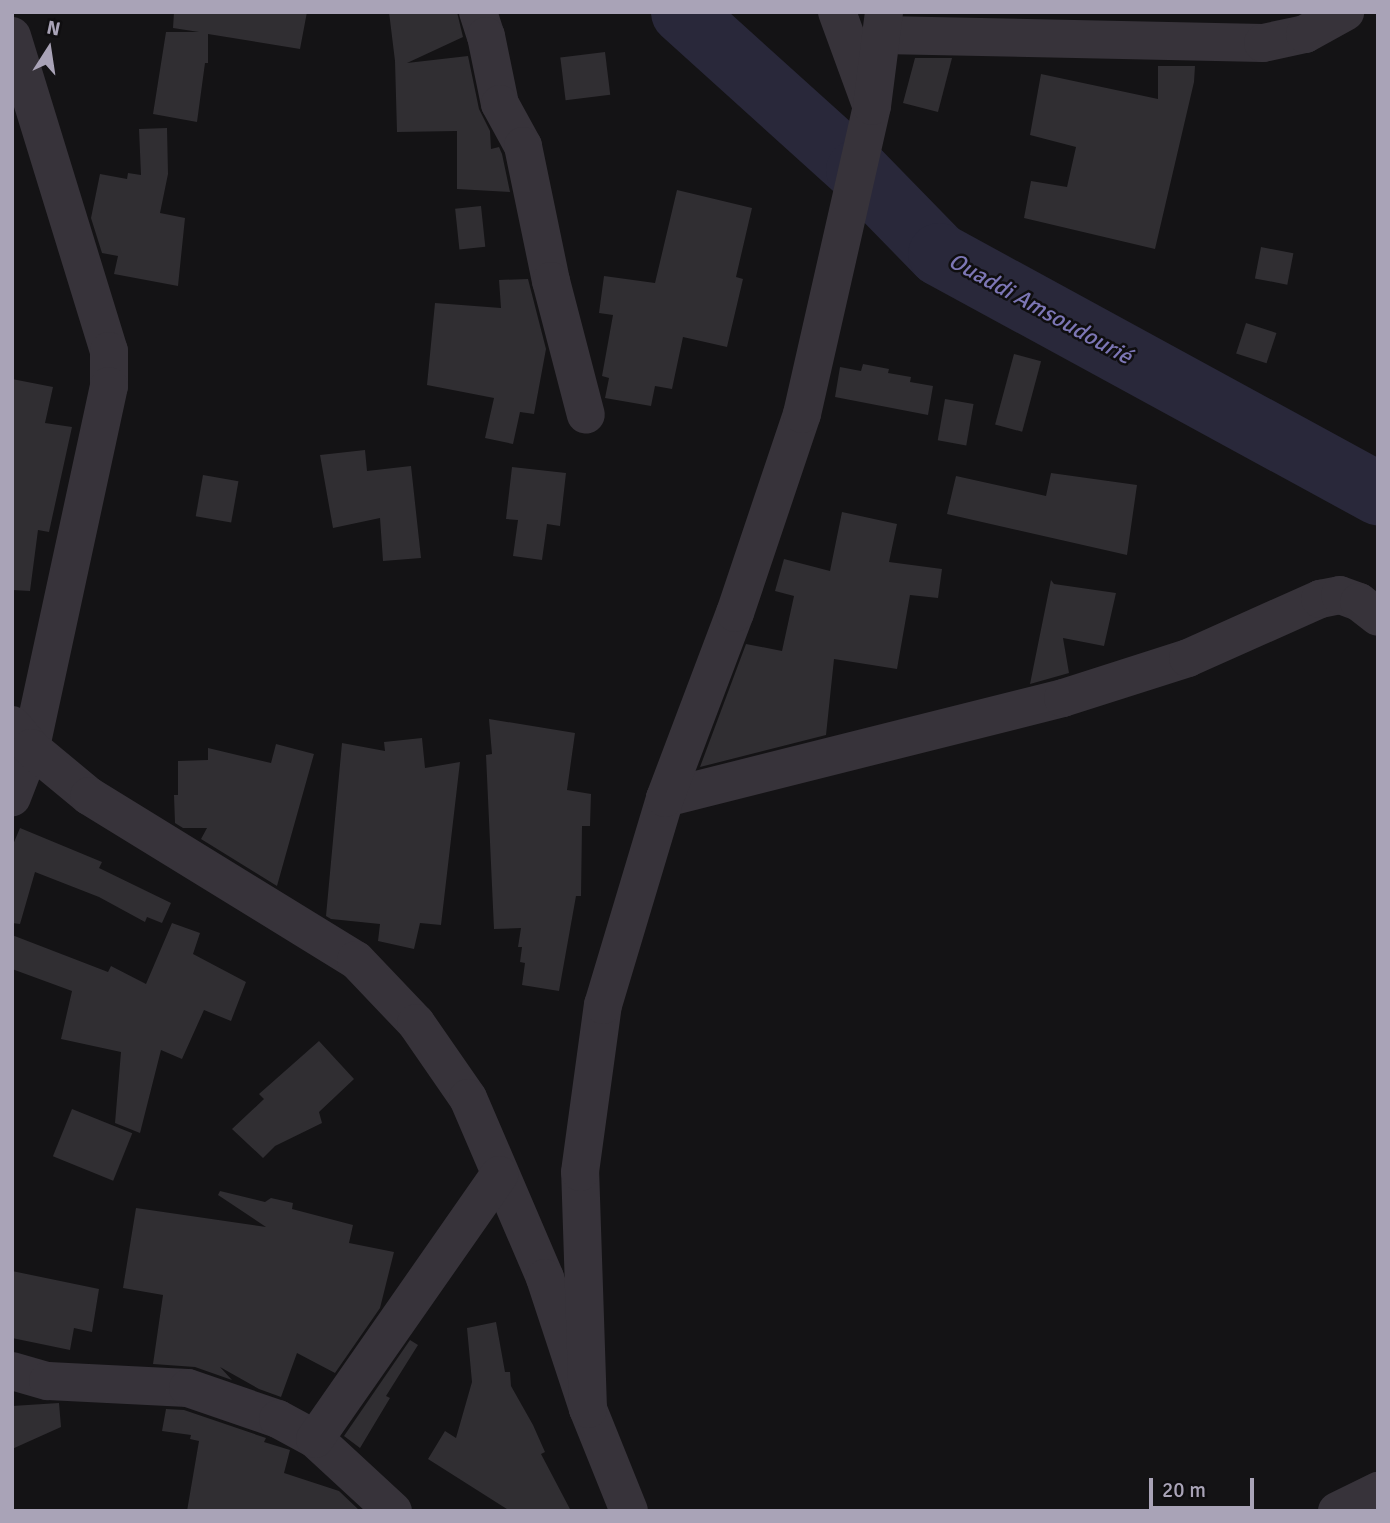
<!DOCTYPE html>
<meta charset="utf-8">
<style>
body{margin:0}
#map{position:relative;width:1390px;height:1523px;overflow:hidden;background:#141315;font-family:Signika,sans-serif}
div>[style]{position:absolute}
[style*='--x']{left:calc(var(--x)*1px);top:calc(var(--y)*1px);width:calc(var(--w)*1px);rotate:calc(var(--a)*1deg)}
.river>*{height:63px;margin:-31.5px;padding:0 31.5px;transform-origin:31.5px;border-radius:31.5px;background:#29283a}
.building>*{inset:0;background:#302e32;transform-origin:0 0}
.street>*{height:38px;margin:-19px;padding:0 19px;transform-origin:19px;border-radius:19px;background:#37333a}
span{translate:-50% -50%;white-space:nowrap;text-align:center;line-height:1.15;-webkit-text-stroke:5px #0f0e10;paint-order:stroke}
.water-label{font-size:23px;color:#7c76b5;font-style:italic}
.frame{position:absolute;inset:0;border:14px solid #a9a3b7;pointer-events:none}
.north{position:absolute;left:14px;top:14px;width:70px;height:70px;-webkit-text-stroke:5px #0f0e10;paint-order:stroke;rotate:12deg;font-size:19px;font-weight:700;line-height:28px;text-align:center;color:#a9a3b7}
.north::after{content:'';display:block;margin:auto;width:24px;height:32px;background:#a9a3b7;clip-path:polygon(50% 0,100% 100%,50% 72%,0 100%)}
.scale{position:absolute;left:1149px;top:1478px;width:105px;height:32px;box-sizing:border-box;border:4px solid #a9a3b7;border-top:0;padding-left:9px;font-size:21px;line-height:24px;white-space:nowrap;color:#a9a3b7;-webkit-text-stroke:5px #0f0e10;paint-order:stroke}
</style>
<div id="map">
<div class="river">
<i style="--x:682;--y:12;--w:236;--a:42.1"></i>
<i style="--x:857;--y:170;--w:117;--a:45.7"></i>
<i style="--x:939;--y:254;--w:500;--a:28.6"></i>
</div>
<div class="building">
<i style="clip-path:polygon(174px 12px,307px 12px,300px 49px,208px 34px,208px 63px,205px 63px,197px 122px,153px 114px,166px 32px,199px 32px,173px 28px)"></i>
<i style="clip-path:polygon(389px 12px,457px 12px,463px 37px,407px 63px,468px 56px,479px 109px,490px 131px,491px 149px,499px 147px,502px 154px,510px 192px,457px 189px,457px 131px,397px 132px,395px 61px)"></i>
<i style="left:605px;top:52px;width:43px;height:45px;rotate:83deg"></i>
<i style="clip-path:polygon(915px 58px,952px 58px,938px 112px,903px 103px)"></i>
<i style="clip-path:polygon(1158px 66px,1195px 66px,1194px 82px,1155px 249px,1024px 218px,1031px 181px,1067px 187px,1076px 147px,1030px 135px,1041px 74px,1158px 99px)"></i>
<i style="clip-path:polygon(167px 128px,168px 174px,160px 213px,185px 218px,178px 286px,114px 274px,118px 256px,102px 253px,91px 218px,100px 174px,127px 179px,128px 173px,141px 175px,139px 129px)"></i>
<i style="clip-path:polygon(677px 190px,752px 208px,736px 277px,743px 279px,727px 347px,683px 337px,672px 389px,655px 386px,651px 406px,605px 398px,609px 378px,602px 376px,613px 315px,599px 313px,604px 276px,655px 283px)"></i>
<i style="left:481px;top:206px;width:41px;height:26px;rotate:84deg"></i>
<i style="left:1261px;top:247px;width:33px;height:32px;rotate:11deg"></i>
<i style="clip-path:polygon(528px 279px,546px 349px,534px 414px,520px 412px,513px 444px,485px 438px,494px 398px,427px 385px,435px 303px,501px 308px,499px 280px)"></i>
<i style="left:1246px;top:323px;width:32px;height:32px;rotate:18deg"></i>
<i style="left:1014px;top:354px;width:28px;height:73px;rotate:15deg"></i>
<i style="clip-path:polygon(863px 364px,889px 369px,888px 373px,911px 377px,910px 382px,933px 386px,928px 415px,835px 397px,840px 367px,861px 371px)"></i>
<i style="clip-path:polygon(12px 379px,53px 387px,45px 423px,72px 427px,49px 532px,38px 530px,30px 591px,12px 590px)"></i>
<i style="left:945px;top:399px;width:29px;height:42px;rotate:10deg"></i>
<i style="clip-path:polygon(365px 450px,367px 471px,411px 466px,421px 558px,383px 561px,380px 518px,333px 528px,320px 455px)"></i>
<i style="clip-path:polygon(512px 467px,566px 473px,560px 526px,547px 524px,542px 560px,513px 556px,518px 520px,506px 519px)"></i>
<i style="clip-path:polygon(1051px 473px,1137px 485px,1127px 555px,947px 514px,956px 476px,1046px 496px)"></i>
<i style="left:203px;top:475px;width:36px;height:42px;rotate:10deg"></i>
<i style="clip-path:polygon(842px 512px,897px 524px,889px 562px,942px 569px,938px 598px,910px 595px,897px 669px,834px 659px,826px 735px,700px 767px,746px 644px,782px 651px,794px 596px,775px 591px,784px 559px,830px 571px)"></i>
<i style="clip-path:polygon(1051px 580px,1054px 584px,1116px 593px,1104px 646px,1063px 638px,1069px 673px,1030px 684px)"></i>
<i style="clip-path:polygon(489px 719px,575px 733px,567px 790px,591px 794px,590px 826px,582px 826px,581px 896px,576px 896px,559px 991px,522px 985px,525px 963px,520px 962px,522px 947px,518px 947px,521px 928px,494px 929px,486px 755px,492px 754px)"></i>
<i style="clip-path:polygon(422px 738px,425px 768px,460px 762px,441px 925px,420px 923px,414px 949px,378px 941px,380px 924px,331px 919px,326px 916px,342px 743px,385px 751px,384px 742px)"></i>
<i style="clip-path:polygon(276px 744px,314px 754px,277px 886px,201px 839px,207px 828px,183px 828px,175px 823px,174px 795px,178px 795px,178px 761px,208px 760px,208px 748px,271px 763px)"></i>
<i style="clip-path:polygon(20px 828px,102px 862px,99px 868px,171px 903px,162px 923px,147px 917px,145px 922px,99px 897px,35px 872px,20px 924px,12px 923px,12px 847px)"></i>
<i style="clip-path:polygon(172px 923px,200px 933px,193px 954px,246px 982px,231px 1021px,204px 1010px,182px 1059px,161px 1050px,140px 1133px,115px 1123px,121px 1052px,61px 1039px,72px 991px,12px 969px,12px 935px,108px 972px,111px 966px,146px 984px)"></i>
<i style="clip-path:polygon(319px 1041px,354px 1079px,319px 1112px,322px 1123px,275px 1146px,263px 1158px,232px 1129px,264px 1099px,259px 1094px)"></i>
<i style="left:72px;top:1109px;width:65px;height:51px;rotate:22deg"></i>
<i style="clip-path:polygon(220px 1191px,265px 1202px,271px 1198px,293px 1203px,292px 1209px,353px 1225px,349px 1243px,394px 1252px,380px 1308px,335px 1373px,297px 1353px,281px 1397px,259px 1389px,220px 1367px,232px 1380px,195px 1367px,153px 1364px,163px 1295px,123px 1288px,136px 1208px,266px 1227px,218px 1195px)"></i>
<i style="clip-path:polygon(12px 1271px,99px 1289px,92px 1332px,74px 1328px,70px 1350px,12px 1338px)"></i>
<i style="clip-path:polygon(496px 1322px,505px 1372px,510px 1372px,511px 1386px,533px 1425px,545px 1452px,541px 1454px,571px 1511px,510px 1511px,428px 1459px,445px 1431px,456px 1438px,472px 1382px,467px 1328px)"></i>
<i style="clip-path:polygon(410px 1340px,418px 1345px,386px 1396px,390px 1398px,360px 1448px,344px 1436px)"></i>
<i style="clip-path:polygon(59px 1403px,61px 1427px,12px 1449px,12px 1406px)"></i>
<i style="clip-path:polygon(166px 1409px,184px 1410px,266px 1438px,264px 1442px,290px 1450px,284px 1473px,339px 1491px,360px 1511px,187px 1511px,199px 1441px,190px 1439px,191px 1435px,162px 1431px)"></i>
</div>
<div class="street">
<i style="--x:478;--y:12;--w:25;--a:72"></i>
<i style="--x:486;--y:36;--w:69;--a:78.4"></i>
<i style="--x:500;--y:104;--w:48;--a:61.3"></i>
<i style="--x:523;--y:146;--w:138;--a:78.3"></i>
<i style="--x:551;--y:281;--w:138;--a:75.4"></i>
<i style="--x:837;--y:12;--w:96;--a:69.9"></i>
<i style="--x:882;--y:35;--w:381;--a:1.2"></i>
<i style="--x:1263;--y:43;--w:43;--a:-12.1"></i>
<i style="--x:1305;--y:34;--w:46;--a:-28.8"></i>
<i style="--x:12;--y:36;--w:330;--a:72.9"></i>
<i style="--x:109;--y:351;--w:35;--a:90"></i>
<i style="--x:109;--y:386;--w:370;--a:102.2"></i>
<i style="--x:31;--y:748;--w:53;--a:111.2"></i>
<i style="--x:12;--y:725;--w:30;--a:50"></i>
<i style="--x:31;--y:748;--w:75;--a:39.6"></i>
<i style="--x:89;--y:796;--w:313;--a:31.6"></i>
<i style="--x:356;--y:960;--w:87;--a:46.4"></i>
<i style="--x:416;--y:1023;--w:91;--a:55.3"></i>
<i style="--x:468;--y:1098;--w:196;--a:66.8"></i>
<i style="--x:545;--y:1278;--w:138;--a:71.8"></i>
<i style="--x:588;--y:1409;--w:110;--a:68.1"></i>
<i style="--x:665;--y:798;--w:410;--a:-14.1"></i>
<i style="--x:1063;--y:698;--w:131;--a:-17.7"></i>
<i style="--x:1188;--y:658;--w:145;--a:-24.1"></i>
<i style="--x:1320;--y:599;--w:20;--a:-11"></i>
<i style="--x:1340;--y:595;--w:20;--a:20"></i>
<i style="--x:1359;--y:602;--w:24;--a:38"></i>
<i style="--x:12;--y:1371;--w:37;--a:16"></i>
<i style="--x:48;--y:1381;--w:140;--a:2.9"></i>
<i style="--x:188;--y:1388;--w:95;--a:19"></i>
<i style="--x:278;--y:1419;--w:42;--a:28.4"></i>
<i style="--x:315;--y:1439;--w:106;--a:42.7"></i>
<i style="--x:588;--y:1409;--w:237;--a:-91.9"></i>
<i style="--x:580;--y:1172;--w:169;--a:-82.2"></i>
<i style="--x:603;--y:1005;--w:216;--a:-73.3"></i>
<i style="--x:665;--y:798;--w:198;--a:-69.3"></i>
<i style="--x:735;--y:613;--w:210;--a:-71.4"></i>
<i style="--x:802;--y:414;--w:316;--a:-77.2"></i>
<i style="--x:872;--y:106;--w:95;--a:-82.7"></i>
<i style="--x:315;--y:1439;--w:322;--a:-55.1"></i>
<i style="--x:1337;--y:1511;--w:46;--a:-26"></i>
</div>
<div class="water-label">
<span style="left:1040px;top:309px;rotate:29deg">Ouaddi Amsoudourié</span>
</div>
<div class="frame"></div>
<div class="north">N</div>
<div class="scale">20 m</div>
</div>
